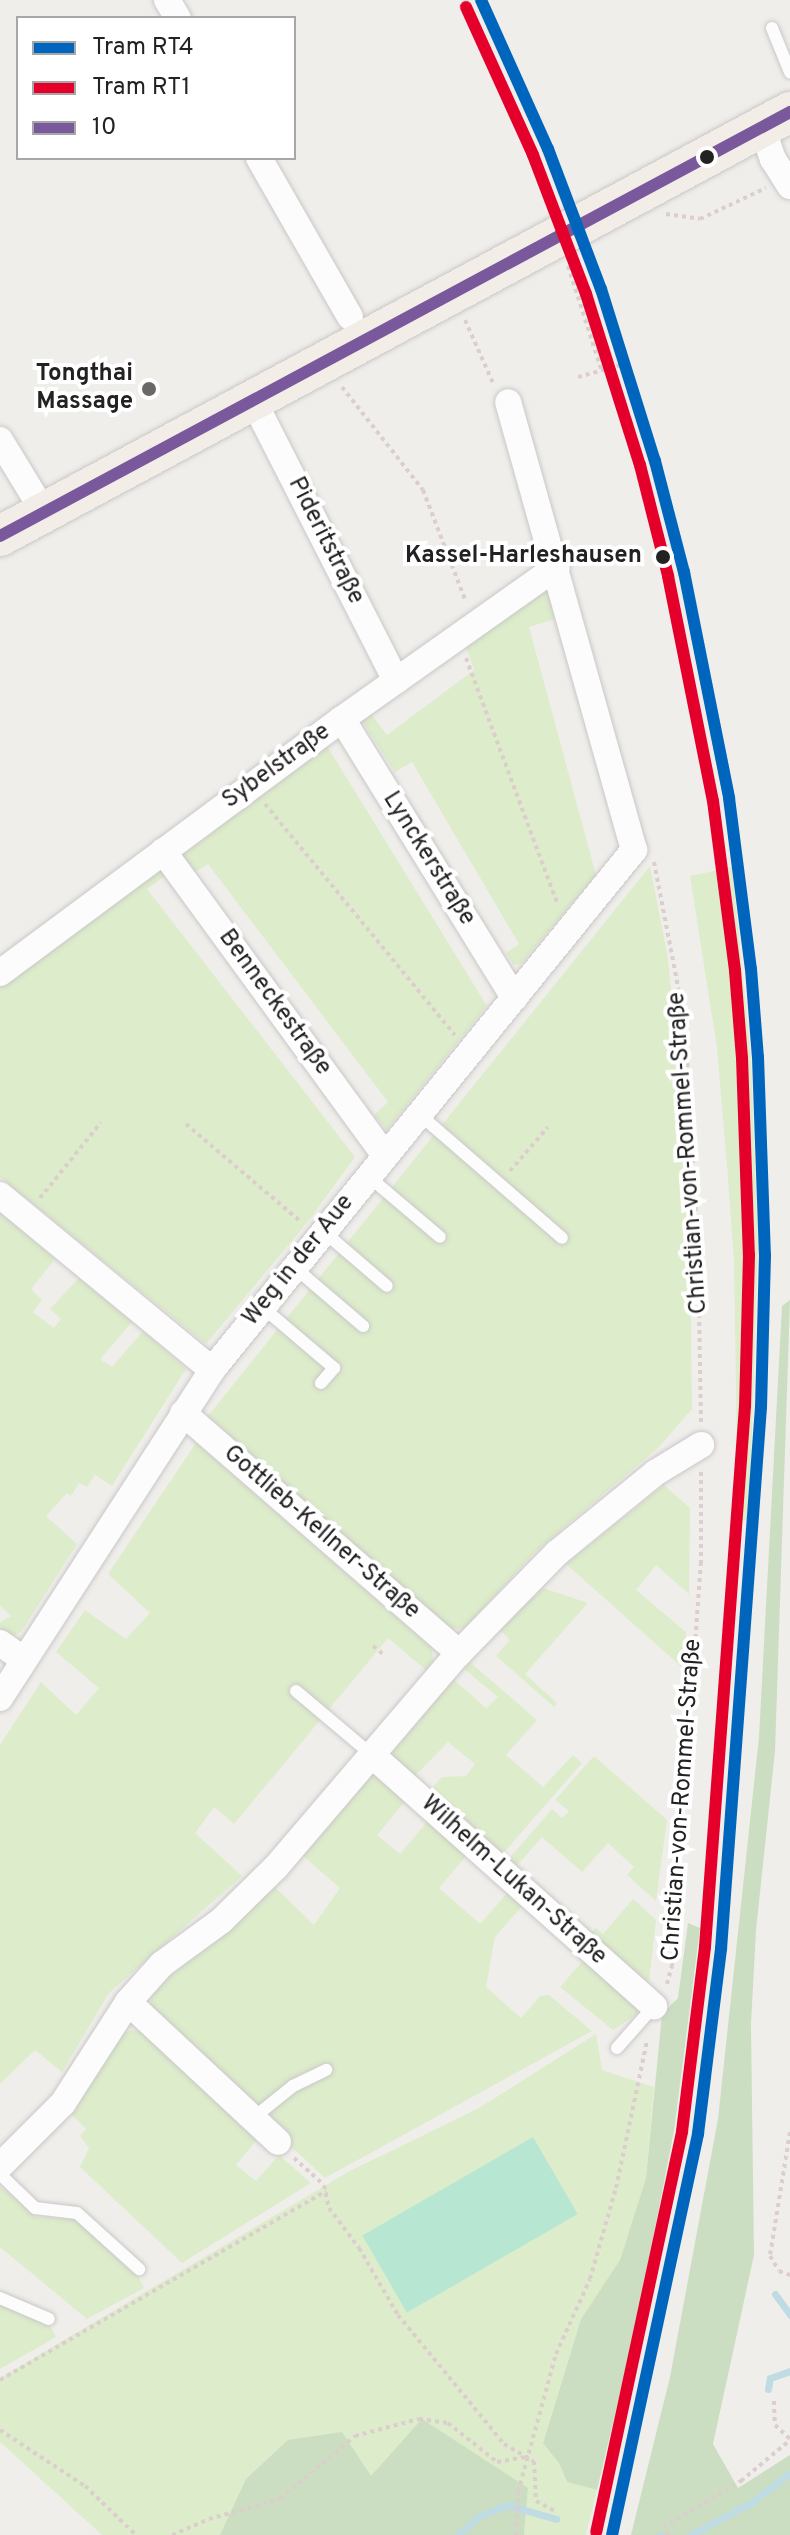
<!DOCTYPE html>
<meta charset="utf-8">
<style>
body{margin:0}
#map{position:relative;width:790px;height:2535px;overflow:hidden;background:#f0eeeb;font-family:Overpass,sans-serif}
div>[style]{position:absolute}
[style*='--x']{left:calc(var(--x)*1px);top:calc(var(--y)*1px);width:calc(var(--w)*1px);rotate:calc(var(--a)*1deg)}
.grass>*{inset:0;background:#ddeccb}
.forest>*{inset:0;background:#cbdec1}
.pitch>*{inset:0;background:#b7e6d2;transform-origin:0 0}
.stream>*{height:7px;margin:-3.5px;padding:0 3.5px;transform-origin:3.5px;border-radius:3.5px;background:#bfdbe3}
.path>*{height:4px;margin-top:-2px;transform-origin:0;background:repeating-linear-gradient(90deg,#dccecd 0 4px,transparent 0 8px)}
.roads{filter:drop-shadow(0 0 2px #c9c8c7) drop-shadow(0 0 2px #c9c8c7)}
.service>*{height:12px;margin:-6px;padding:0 6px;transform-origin:6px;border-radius:6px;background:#fdfcfc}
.minor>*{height:26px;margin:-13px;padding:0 13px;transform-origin:13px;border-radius:13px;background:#fdfcfc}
.primary>*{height:40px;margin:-20px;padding:0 20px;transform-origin:20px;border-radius:20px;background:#f3ede7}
.bus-1>*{height:12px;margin:-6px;padding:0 6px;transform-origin:6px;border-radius:6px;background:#79589c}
.tram-1>*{height:12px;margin:-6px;padding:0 6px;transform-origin:6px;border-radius:6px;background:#0065bd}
.tram-2>*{height:12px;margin:-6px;padding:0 6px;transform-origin:6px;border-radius:6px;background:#e4002b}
.dots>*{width:22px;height:22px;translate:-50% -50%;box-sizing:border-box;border:4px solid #fff;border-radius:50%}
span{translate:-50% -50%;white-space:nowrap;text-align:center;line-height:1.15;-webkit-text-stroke:8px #fff;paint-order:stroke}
.poi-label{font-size:24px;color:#222;font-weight:700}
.right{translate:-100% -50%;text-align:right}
.street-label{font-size:24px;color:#222}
.stop-label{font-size:24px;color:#222;font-weight:700}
.legend{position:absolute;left:16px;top:16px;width:280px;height:144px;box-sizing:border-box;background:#fff;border:2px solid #a7a7a7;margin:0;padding:10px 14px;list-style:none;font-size:24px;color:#222}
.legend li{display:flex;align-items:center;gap:16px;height:40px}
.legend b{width:40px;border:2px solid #a7a7a7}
</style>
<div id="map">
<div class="grass">
<i style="clip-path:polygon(547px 590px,555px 619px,529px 627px,596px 875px,521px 964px,514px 965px,506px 953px,519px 944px,412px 762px,395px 772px,362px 721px,371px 714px,387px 735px,474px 670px,465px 643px)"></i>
<i style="clip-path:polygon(327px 746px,487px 1006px,387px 1130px,374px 1115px,388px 1102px,208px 864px,194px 873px,181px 856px)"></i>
<i style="clip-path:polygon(163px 865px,169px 873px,147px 889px,355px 1157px,310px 1219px,206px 1344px,0 1177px,0 988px)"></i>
<i style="clip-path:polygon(650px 866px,667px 953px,678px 1048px,690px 1225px,692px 1409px,658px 1448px,534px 1553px,464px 1629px,448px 1629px,208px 1416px)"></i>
<i style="clip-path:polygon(732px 867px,751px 1058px,758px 1245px,749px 1520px,738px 1520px,734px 1262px,727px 1165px,717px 1048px,690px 876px)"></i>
<i style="clip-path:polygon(0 1212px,55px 1259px,31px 1289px,42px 1300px,33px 1312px,54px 1328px,61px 1319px,50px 1309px,79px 1278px,132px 1322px,100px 1359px,112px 1367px,143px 1331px,186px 1369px,112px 1486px,95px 1475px,87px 1487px,79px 1483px,71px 1496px,67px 1493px,46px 1516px,77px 1544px,21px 1632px,11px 1636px,0 1628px,0 1622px,11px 1616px,0 1606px)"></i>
<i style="clip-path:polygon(196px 1443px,432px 1648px,433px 1661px,426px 1670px,388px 1638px,234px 1824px,214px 1807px,195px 1833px,242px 1876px,109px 1993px,62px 2072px,35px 2050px,0 2084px,0 1745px,41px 1682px,76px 1715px,99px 1688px,56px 1652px,85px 1610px,126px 1639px,150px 1613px,108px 1574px)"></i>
<i style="clip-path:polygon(664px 1485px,690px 1508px,689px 1594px,656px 1565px,636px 1590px,686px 1632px,686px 1671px,566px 1564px)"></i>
<i style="clip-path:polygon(543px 1588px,588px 1603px,525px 1674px,557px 1703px,554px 1707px,496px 1656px,510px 1640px,499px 1629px)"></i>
<i style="clip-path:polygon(470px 1662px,537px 1720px,506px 1755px,543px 1787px,573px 1755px,582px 1763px,500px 1857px,427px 1793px,442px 1777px,466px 1776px,475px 1764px,448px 1742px,412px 1779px,392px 1762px,393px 1751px,453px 1679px,486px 1708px,498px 1697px,464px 1669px)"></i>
<i style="clip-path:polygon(594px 1756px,667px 1820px,656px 1901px,627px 1875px,634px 1867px,608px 1843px,582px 1872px,542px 1837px,514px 1869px,506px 1862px,552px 1809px,562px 1818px,569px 1811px,555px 1800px)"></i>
<i style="clip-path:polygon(377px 1773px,407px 1799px,377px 1835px,400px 1854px,428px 1821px,467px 1855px,439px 1888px,480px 1924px,509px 1891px,524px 1904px,495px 1937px,486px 1987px,521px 2018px,540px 1996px,549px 1995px,592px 2031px,325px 2178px,282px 2138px,287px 2131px,151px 2006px,150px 1992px,232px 1928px,274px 1886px,314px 1925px,340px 1888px,301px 1854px,369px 1776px)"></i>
<i style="clip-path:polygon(633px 1899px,656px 1920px,649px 1981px,641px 1982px,588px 1936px,596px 1928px,603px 1934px)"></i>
<i style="clip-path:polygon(587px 1956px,640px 2003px,637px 2014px,613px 2030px,560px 1987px)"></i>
<i style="clip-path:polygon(131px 2030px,144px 2031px,260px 2136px,236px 2165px,256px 2181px,279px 2155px,311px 2183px,182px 2263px,80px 2167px,89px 2148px,80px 2136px,86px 2129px,72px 2115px,120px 2035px)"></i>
<i style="clip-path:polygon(596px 2034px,602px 2070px,654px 2087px,646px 2178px,620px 2260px,581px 2319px,543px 2442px,559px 2463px,567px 2482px,597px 2490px,586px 2535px,524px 2535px,528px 2488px,371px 2477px,230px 2535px,102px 2535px,0 2442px,0 2378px,348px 2172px,479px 2108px)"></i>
<i style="clip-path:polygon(0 2186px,36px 2217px,75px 2219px,136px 2271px,144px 2288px,87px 2319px,0 2247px)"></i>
<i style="clip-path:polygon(0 2302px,48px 2321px,56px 2337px,0 2369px)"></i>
</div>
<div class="forest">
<i style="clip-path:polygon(790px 1300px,775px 1751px,756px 1930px,751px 2024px,754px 2255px,713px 2444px,738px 2488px,790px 2455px,790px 2535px,631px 2535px,670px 2377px,718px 2119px,759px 1737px,782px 1306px)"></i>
<i style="clip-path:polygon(688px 1923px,700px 1928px,674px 2131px,635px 2330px,597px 2490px,567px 2482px,559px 2463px,543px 2443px,581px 2319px,620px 2260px,646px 2178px,662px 2014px,678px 1998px)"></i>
<i style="clip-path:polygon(422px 2419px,528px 2488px,524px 2535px,220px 2535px,246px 2479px,288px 2440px,342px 2432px,371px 2476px)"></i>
</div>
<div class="pitch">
<i style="left:533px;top:2137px;width:89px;height:197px;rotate:60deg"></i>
</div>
<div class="stream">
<i style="--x:775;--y:2294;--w:26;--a:54"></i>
<i style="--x:768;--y:2389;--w:11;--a:-80"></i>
<i style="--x:770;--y:2378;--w:21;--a:-19"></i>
<i style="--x:458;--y:2535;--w:28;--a:-42"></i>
<i style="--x:479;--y:2516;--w:30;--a:-21"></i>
<i style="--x:507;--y:2505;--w:51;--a:15.9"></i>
<i style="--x:660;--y:2535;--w:1;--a:0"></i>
<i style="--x:690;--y:2535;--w:69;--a:-27.7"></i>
<i style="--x:751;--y:2503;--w:49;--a:-37.6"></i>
</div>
<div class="path">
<i style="--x:666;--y:214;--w:34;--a:8"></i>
<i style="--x:700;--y:219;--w:73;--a:-25.2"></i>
<i style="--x:568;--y:266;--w:111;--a:72.2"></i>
<i style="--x:465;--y:320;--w:71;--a:66"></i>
<i style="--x:578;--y:377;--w:45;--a:-15.6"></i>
<i style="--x:342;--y:387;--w:131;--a:51.8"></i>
<i style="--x:423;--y:490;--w:120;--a:69"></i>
<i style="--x:466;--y:658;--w:264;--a:69.6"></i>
<i style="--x:265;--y:804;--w:299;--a:50.6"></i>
<i style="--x:654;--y:862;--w:164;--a:79.1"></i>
<i style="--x:685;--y:1023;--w:227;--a:86.7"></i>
<i style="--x:698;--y:1250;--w:172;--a:89"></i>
<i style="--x:186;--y:1124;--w:151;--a:40.4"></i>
<i style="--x:510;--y:1171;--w:58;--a:-49.2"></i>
<i style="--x:40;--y:1198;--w:97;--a:-51.2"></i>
<i style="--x:373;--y:1646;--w:14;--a:39"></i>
<i style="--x:667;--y:1984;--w:20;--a:-75"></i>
<i style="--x:672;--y:1965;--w:402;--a:-85.9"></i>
<i style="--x:701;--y:1564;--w:93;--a:-90"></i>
<i style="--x:790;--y:2132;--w:126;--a:99.2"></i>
<i style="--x:770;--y:2256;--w:17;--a:59"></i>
<i style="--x:779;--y:2271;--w:12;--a:20"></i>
<i style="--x:294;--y:2158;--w:40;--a:42"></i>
<i style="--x:324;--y:2185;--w:24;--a:78"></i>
<i style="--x:329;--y:2208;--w:50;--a:53.1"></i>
<i style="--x:359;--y:2248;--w:78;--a:59.8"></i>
<i style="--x:398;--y:2315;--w:167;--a:50.6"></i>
<i style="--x:504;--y:2444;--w:34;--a:30"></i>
<i style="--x:534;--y:2461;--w:40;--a:87.1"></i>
<i style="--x:536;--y:2501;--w:24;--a:28"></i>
<i style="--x:0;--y:2380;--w:377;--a:-30.1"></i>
<i style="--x:774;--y:2401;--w:24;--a:88"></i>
<i style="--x:775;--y:2425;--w:21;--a:43"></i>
<i style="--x:0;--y:2430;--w:102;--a:33.4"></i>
<i style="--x:85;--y:2486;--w:71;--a:43.9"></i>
<i style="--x:172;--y:2535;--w:40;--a:-23.4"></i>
<i style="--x:209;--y:2519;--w:74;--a:-15.7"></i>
<i style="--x:280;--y:2499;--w:98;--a:-40"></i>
<i style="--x:355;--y:2436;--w:66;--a:-14.9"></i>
<i style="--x:419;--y:2419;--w:29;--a:8"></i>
<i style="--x:448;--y:2423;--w:63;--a:38.5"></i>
<i style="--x:497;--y:2462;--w:29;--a:-10"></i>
<i style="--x:516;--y:2535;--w:43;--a:-87.3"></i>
<i style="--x:518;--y:2492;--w:143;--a:-74.6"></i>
<i style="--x:556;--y:2354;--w:82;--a:-65.6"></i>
<i style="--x:590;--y:2279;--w:95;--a:-74.1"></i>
<i style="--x:616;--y:2188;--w:150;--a:-78.1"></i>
<i style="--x:668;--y:2535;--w:9;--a:-122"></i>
<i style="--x:663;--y:2527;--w:91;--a:-30.5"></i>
<i style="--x:741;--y:2481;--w:64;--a:-39.9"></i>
</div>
<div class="roads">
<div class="service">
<i style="--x:772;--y:28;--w:48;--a:67.8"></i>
<i style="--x:419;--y:1114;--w:189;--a:40.9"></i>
<i style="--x:368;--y:1176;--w:94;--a:40.3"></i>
<i style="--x:323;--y:1231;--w:84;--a:40.7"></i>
<i style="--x:294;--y:1267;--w:91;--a:40.5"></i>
<i style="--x:261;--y:1306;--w:96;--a:40.3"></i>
<i style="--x:334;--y:1368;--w:20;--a:131"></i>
<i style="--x:296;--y:1691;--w:99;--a:40.1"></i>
<i style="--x:617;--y:2048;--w:56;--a:-48.6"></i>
<i style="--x:252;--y:2119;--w:53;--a:-38.8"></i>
<i style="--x:293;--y:2086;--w:37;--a:-26"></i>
<i style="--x:0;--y:2174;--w:49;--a:44.2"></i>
<i style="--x:35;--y:2208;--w:42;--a:6.8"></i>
<i style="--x:77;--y:2213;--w:84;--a:42.1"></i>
<i style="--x:0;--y:2298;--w:53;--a:23.2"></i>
</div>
<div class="minor">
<i style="--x:167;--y:0;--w:21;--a:59"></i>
<i style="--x:762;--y:126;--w:35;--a:72"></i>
<i style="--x:773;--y:159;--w:32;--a:58"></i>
<i style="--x:259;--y:158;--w:183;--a:60.2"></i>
<i style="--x:254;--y:402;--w:313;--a:63"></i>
<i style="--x:0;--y:440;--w:87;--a:58.7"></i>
<i style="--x:342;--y:719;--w:328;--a:58.3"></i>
<i style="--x:163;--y:851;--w:376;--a:53.9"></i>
<i style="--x:0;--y:973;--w:426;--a:-36.6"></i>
<i style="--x:342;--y:719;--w:263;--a:-35.3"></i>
<i style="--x:0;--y:1195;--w:275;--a:39.5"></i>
<i style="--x:183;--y:1413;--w:366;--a:41"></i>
<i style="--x:0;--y:1643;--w:28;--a:35"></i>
<i style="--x:0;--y:1698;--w:391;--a:-57.1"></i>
<i style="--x:212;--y:1370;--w:670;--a:-50.94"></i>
<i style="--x:634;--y:850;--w:465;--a:-105.7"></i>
<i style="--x:372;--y:1755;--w:378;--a:41.7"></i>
<i style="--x:128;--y:2002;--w:205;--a:43"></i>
<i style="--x:0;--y:2166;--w:89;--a:-45"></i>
<i style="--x:63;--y:2103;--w:120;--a:-57.2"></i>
<i style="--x:128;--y:2002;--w:51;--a:-48.2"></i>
<i style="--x:162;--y:1964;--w:73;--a:-36.1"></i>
<i style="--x:221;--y:1921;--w:77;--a:-44.5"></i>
<i style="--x:276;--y:1867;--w:282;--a:-49.5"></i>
<i style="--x:459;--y:1653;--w:140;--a:-45.6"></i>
<i style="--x:557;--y:1553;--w:127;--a:-39.2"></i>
<i style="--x:655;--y:1473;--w:54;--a:-31.3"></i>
</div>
<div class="primary">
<i style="--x:0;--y:536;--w:897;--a:-28.22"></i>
</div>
</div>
<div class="bus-1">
<i style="--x:0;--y:536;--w:897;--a:-28.22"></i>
</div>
<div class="tram-1">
<i style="--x:481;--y:0;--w:163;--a:65.8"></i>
<i style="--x:548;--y:149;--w:150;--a:69.3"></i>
<i style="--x:601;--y:289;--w:180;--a:72.6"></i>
<i style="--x:655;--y:461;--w:115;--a:75.4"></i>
<i style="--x:684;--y:572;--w:230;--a:78.7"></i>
<i style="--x:729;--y:798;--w:172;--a:82.7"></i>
<i style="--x:751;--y:969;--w:88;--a:85.5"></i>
<i style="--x:758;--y:1057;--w:198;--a:88"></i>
<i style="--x:765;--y:1255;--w:152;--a:91.5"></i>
<i style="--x:761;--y:1407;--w:543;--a:94.22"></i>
<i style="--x:721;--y:1949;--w:186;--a:97.1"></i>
<i style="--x:698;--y:2134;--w:410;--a:102.1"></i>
</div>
<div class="tram-2">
<i style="--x:466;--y:7;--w:162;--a:65.6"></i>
<i style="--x:533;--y:155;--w:149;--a:69.1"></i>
<i style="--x:586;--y:294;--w:179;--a:72.5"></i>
<i style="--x:640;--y:465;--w:114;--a:75.8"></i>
<i style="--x:668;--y:576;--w:229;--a:78.7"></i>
<i style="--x:713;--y:801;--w:171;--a:82.6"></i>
<i style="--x:735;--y:971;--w:87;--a:85.4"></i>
<i style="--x:742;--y:1058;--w:197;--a:88"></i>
<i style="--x:749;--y:1255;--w:151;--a:91.5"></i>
<i style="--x:745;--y:1406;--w:542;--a:94.23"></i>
<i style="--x:705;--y:1947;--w:186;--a:97.1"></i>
<i style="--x:682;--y:2132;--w:409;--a:102.1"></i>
</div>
<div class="dots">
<i style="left:707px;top:157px;background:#222"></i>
<i style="left:149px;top:389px;background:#6a6968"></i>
<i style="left:663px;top:557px;background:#222"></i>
</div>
<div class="poi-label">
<span class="right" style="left:133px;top:389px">Tongthai<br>Massage</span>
</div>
<div class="street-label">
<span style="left:325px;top:541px;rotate:63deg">Pideritstraße</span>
<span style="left:277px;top:767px;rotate:-36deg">Sybelstraße</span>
<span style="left:428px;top:859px;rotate:58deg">Lynckerstraße</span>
<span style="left:274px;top:1003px;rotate:54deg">Benneckestraße</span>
<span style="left:689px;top:1153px;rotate:-94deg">Christian-von-Rommel-Straße</span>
<span style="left:299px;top:1261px;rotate:-51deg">Weg in der Aue</span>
<span style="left:321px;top:1533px;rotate:41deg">Gottlieb-Kellner-Straße</span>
<span style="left:683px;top:1800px;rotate:-86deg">Christian-von-Rommel-Straße</span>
<span style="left:513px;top:1881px;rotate:42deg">Wilhelm-Lukan-Straße</span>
</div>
<div class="stop-label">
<span class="right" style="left:642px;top:557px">Kassel-Harleshausen</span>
</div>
<ul class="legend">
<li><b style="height:10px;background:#0065bd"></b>Tram RT4</li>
<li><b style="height:10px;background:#e4002b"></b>Tram RT1</li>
<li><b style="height:10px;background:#79589c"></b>10</li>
</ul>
</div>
